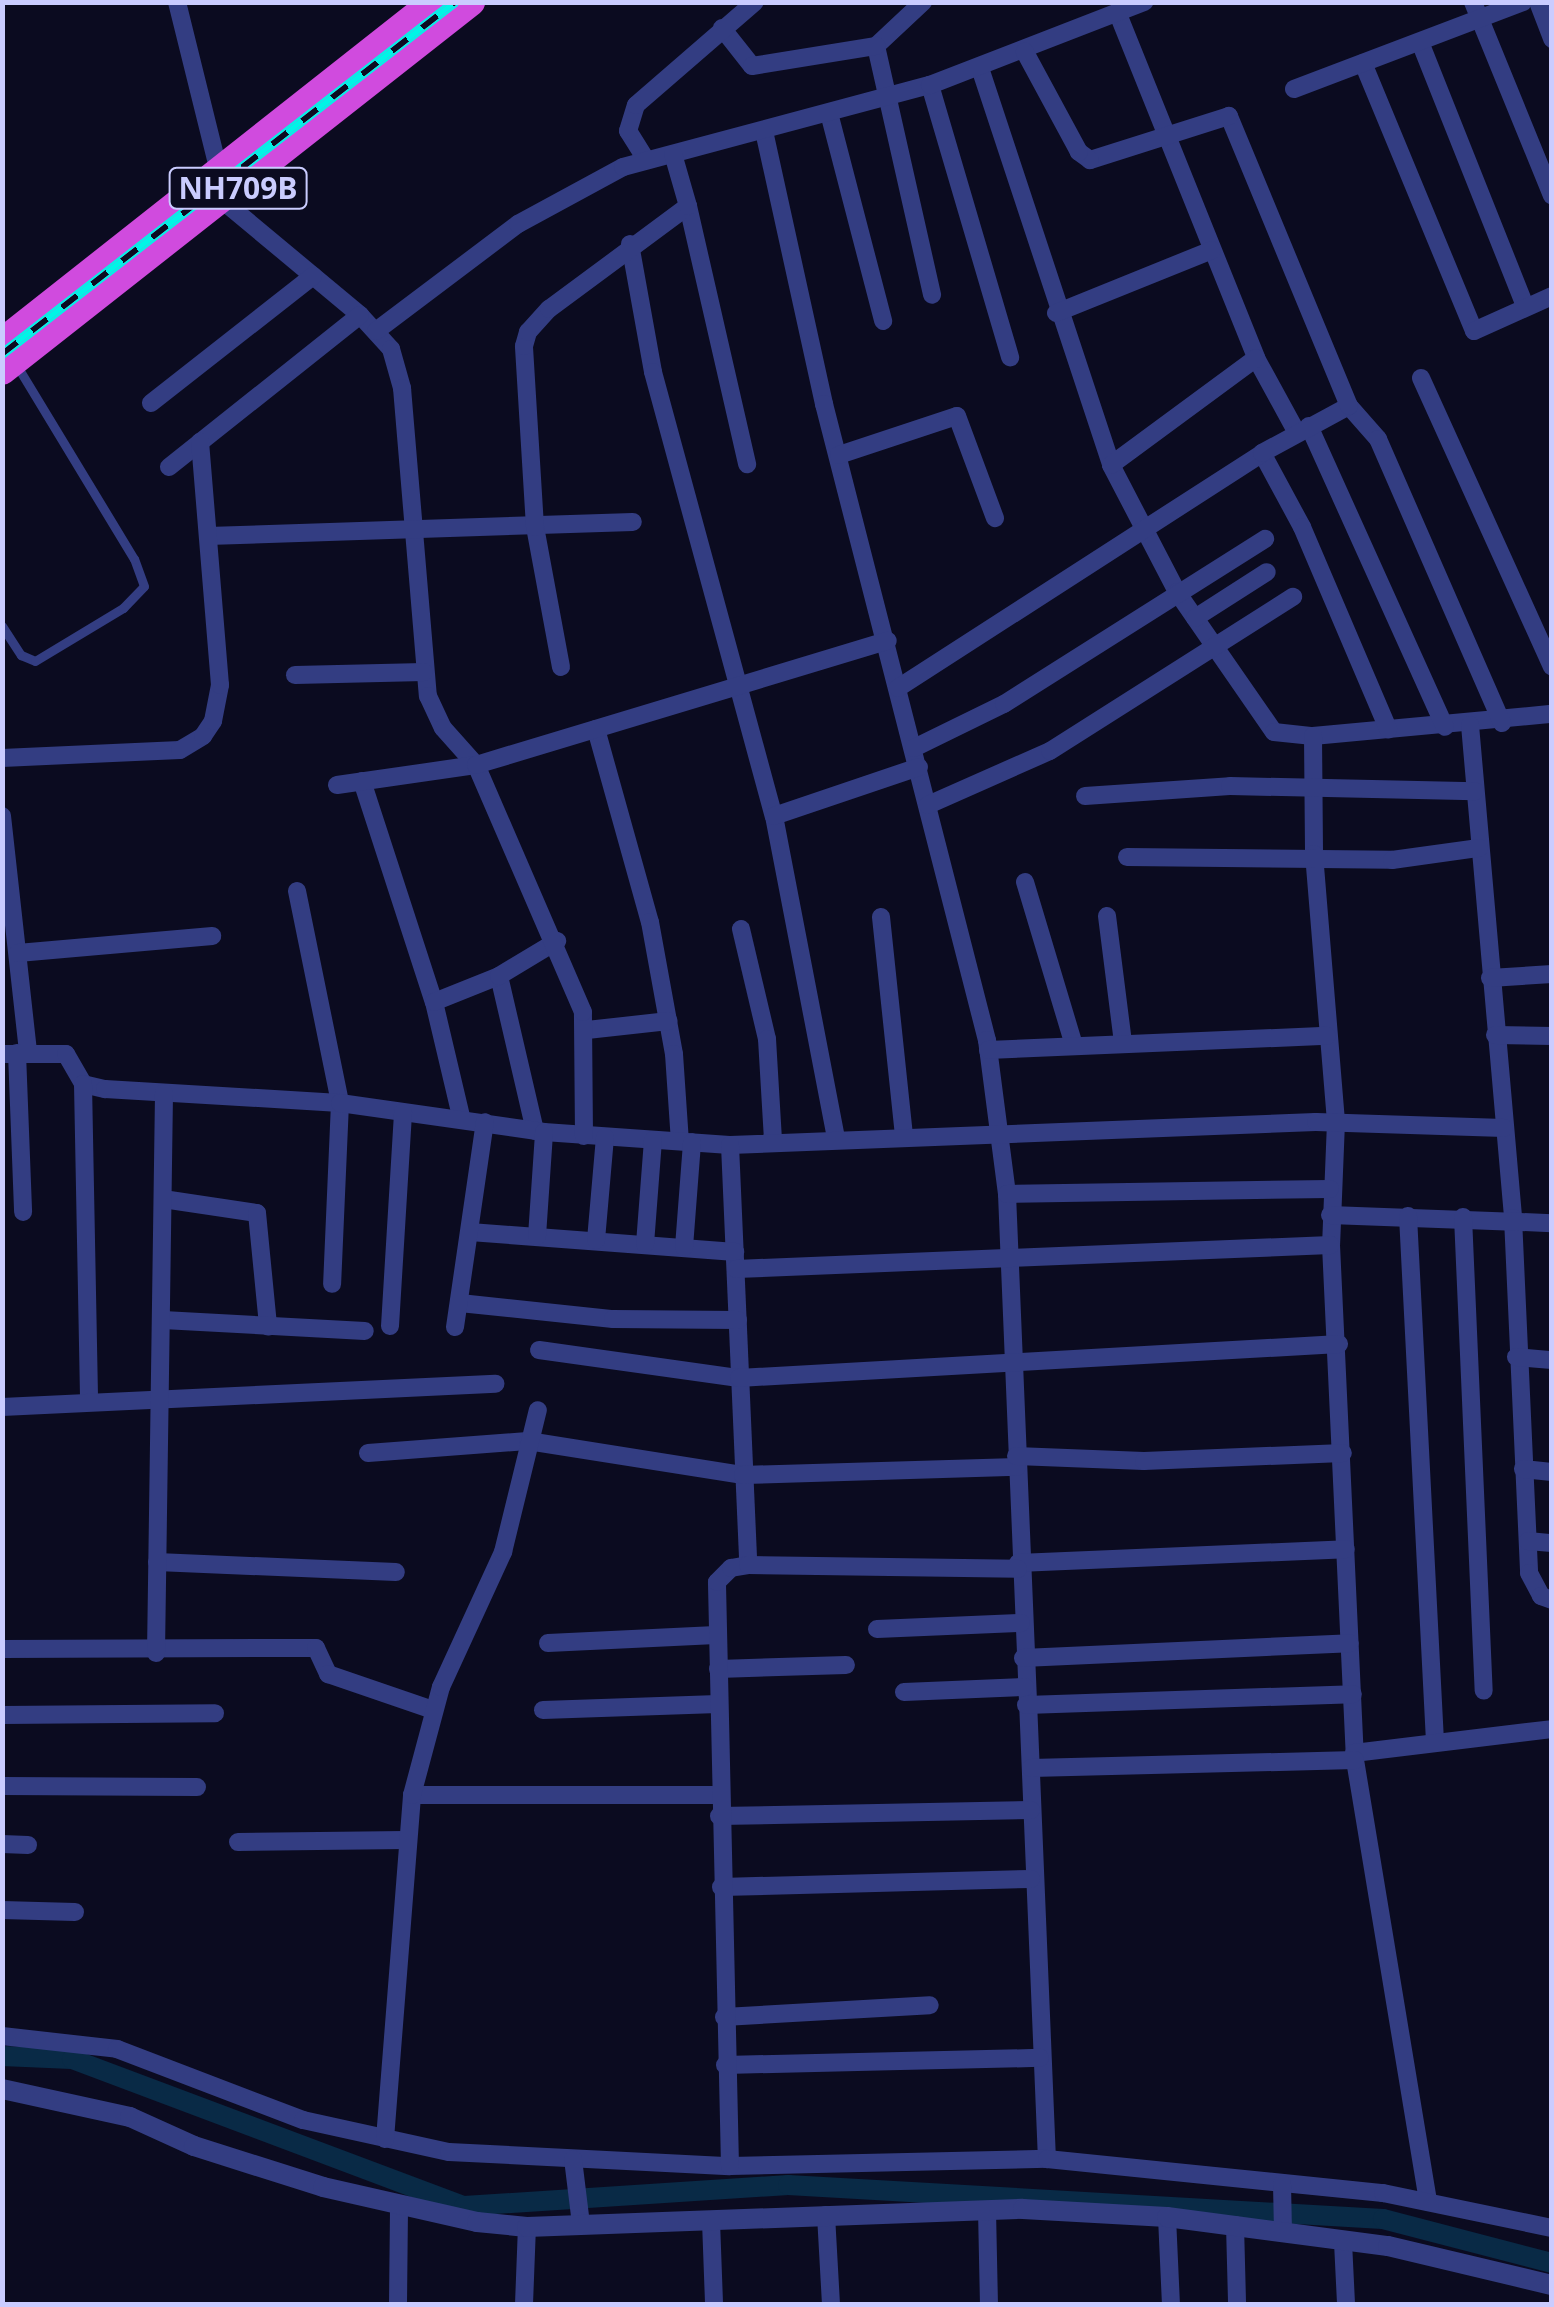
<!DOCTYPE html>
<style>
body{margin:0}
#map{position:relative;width:1554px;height:2307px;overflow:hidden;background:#0b0b20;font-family:"Noto Sans",sans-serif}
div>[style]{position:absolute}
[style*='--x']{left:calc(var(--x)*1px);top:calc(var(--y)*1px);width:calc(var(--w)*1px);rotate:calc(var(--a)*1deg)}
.canal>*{height:20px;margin:-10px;padding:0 10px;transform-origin:10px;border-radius:10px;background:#092a46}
.service>*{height:9px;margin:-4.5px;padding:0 4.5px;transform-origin:4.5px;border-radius:4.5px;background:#333d82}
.minor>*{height:18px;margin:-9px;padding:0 9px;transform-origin:9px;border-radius:9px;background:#333d82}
.tertiary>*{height:20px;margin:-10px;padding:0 10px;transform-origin:10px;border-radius:10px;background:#333d82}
.trunk>*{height:28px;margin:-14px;padding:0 14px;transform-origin:14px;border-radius:14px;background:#d04bde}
.rail>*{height:10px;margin-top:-5px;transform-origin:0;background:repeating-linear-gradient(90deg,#0b0b20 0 19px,#00f5e6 0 38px);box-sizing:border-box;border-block:2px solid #00f5e6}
span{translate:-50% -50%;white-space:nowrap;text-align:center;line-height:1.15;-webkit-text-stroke:10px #0b0b20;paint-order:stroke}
.shield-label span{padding:2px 8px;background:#0b0b20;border:2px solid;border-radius:8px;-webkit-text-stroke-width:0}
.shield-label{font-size:30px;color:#caccff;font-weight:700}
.frame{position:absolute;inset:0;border:5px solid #caccff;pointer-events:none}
</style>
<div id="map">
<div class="canal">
<i style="--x:2;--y:2056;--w:70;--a:2.5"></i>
<i style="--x:72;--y:2059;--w:419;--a:20.6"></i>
<i style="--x:464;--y:2206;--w:325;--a:-3.7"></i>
<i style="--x:788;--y:2185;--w:596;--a:3.27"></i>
<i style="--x:1383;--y:2219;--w:175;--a:14.6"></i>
</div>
<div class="service">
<i style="--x:2;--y:626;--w:35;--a:57"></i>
<i style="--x:21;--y:655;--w:15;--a:23"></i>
<i style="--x:35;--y:661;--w:103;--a:-31.1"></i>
<i style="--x:123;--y:608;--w:30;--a:-46"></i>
<i style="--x:144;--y:586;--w:29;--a:-110"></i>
<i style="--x:134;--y:559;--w:228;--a:-121.2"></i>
</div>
<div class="minor">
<i style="--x:177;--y:2;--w:175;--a:76.1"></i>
<i style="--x:923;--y:2;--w:64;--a:136.9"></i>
<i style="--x:876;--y:46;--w:255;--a:77.3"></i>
<i style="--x:1473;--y:2;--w:209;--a:67.8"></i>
<i style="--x:1538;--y:2;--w:40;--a:69"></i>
<i style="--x:1118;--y:14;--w:371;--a:68.1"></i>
<i style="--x:1256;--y:358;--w:85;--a:61.3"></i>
<i style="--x:722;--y:28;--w:48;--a:51.7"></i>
<i style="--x:752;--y:66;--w:126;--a:-9.2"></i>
<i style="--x:1420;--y:42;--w:284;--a:68.3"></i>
<i style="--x:1363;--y:63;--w:290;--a:67.5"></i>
<i style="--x:1474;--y:331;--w:85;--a:-24.2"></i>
<i style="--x:980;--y:68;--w:418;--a:71.7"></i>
<i style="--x:1111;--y:465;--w:143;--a:62.5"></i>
<i style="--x:1177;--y:592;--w:170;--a:55.3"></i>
<i style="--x:1274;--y:732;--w:39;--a:6"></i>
<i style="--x:1313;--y:736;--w:240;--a:-5.3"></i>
<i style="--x:930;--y:85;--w:284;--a:73.6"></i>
<i style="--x:1294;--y:89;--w:245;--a:-20.8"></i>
<i style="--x:829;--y:113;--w:215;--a:75.4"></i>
<i style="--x:764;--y:131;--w:280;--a:77.6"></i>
<i style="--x:824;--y:404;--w:657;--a:75.63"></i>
<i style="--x:987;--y:1040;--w:155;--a:82.6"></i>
<i style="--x:1007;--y:1194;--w:966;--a:87.63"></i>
<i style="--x:645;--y:158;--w:32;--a:-122"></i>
<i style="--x:628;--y:131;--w:27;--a:-73"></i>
<i style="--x:636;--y:105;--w:157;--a:-40.9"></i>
<i style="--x:222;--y:200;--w:180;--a:39.8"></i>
<i style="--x:360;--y:315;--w:46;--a:47.6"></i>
<i style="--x:391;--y:349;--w:41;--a:74.2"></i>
<i style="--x:402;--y:388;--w:309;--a:85.2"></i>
<i style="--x:428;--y:696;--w:35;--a:65"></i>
<i style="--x:443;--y:728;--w:50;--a:48.3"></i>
<i style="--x:688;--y:206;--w:265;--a:77.1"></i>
<i style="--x:630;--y:244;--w:130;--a:79.8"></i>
<i style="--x:653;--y:372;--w:460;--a:74.8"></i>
<i style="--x:774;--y:816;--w:328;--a:79.1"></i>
<i style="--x:1056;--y:313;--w:168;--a:-22"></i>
<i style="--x:376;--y:331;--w:178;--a:-37"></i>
<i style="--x:518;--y:224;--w:119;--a:-28.5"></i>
<i style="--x:623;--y:167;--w:318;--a:-15"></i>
<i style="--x:930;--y:85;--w:230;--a:-21.2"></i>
<i style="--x:1421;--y:378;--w:317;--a:65.6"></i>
<i style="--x:151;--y:403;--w:206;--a:-38.1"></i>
<i style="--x:1349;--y:406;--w:44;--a:48.7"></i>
<i style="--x:1378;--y:439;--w:310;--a:66.4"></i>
<i style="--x:1309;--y:426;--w:330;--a:65.7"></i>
<i style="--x:1262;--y:453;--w:84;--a:61.6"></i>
<i style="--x:1302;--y:527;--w:220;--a:66.9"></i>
<i style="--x:839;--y:455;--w:124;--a:-18.3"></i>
<i style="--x:957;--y:416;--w:109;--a:69.6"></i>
<i style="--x:1111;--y:465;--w:180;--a:-36.4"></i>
<i style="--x:169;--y:467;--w:244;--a:-38.5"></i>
<i style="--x:208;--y:536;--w:425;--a:-1.9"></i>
<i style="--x:1195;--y:618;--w:85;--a:-32.6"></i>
<i style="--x:561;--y:667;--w:142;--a:-100.5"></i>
<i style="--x:535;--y:527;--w:181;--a:-93.5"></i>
<i style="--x:524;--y:346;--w:15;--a:-74"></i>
<i style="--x:528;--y:332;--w:31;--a:-48"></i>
<i style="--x:549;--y:309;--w:173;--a:-36.5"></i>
<i style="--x:688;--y:206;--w:54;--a:-106.1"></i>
<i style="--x:295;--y:675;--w:129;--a:-1.3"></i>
<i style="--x:898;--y:688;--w:433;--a:-32.8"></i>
<i style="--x:1262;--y:453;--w:99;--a:-28.4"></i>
<i style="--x:1349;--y:406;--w:314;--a:-112.5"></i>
<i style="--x:1229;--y:116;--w:146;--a:162.4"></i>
<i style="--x:1090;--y:160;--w:14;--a:-144"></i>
<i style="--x:1079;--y:152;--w:114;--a:-118.4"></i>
<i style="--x:1470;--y:725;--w:495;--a:85"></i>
<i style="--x:1513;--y:1218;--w:355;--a:87.4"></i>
<i style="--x:1529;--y:1573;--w:26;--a:62"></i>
<i style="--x:1541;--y:1596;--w:12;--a:20"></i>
<i style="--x:596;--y:729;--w:200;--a:74.4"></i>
<i style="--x:650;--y:922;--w:134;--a:79.7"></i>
<i style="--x:674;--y:1054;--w:87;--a:86.1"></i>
<i style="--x:1313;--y:736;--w:118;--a:89.5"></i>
<i style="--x:1314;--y:854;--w:269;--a:85.3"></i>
<i style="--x:1336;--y:1122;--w:123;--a:92.3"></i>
<i style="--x:1331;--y:1245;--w:516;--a:87.33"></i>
<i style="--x:1355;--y:1760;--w:448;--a:80.6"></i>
<i style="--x:914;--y:748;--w:100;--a:-26.1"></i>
<i style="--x:1004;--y:704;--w:309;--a:-32.3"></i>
<i style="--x:2;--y:758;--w:178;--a:-2.6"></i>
<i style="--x:180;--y:750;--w:27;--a:-31"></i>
<i style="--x:203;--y:736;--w:18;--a:-56"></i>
<i style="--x:213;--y:721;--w:37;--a:-79"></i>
<i style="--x:220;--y:685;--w:244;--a:-94.7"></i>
<i style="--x:362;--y:781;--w:232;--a:72"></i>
<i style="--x:434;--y:1002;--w:121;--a:76.7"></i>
<i style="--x:337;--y:785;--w:140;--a:-8.2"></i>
<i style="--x:1085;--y:796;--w:145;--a:-3.9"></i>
<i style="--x:1230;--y:786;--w:245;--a:1.2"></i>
<i style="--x:928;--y:805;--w:133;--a:-23.9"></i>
<i style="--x:1050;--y:751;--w:288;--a:-32.4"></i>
<i style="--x:2;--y:816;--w:238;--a:83.7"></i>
<i style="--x:774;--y:816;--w:153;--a:-18.7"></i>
<i style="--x:1127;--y:857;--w:265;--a:0.6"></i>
<i style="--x:1392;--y:860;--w:88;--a:-7.9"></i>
<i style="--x:1025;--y:882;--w:170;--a:73.3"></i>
<i style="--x:297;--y:891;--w:216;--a:78.5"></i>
<i style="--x:340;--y:1103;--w:181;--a:92.5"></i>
<i style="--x:1107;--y:916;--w:127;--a:82.8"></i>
<i style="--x:881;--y:917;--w:220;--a:84"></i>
<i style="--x:741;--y:929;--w:113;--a:76.7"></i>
<i style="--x:767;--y:1039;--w:102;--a:86.6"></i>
<i style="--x:18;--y:953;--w:195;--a:-5"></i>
<i style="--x:499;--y:976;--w:159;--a:76.9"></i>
<i style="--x:1490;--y:978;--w:62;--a:-3.7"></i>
<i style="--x:434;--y:1002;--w:70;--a:-21.8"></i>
<i style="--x:499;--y:976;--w:68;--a:-31.1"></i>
<i style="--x:587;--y:1030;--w:82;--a:-6.3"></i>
<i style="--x:1495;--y:1035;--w:57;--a:1"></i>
<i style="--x:988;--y:1050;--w:339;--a:-2.4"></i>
<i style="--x:17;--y:1053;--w:159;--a:87.8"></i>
<i style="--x:2;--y:1054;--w:64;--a:0"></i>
<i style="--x:66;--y:1054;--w:34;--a:60"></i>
<i style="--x:83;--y:1084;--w:23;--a:13"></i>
<i style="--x:105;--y:1089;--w:235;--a:3.4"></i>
<i style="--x:340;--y:1103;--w:206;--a:8.1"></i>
<i style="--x:544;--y:1132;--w:186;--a:4"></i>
<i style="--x:730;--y:1145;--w:586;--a:-2.25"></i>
<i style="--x:1316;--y:1122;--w:188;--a:1.8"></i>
<i style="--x:83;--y:1084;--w:318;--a:88.9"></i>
<i style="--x:584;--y:1136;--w:124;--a:-90.5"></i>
<i style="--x:583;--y:1012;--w:269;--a:-113.4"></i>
<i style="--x:476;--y:765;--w:430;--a:-16.8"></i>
<i style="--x:730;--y:1145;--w:420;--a:87.5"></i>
<i style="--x:1007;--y:1194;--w:323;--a:-0.9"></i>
<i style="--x:163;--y:1199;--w:95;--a:8.5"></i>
<i style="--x:257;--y:1213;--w:114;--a:84.4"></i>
<i style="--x:1330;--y:1215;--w:222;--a:2.1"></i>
<i style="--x:1408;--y:1216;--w:527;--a:87.06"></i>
<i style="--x:1463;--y:1217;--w:474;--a:87.5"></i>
<i style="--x:470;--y:1232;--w:266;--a:4.3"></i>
<i style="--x:537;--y:1236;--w:104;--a:-86.1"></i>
<i style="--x:596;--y:1240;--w:103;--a:-85"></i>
<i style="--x:645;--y:1244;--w:104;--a:-85.6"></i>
<i style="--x:684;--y:1247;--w:105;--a:-85.6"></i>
<i style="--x:736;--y:1269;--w:595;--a:-2.31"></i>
<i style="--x:460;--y:1303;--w:154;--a:6"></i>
<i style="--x:613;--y:1319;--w:125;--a:0.5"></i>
<i style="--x:163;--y:1320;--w:202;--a:3.1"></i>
<i style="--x:390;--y:1326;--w:214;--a:-86.5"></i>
<i style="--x:455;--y:1327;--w:207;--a:-81.7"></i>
<i style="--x:539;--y:1350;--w:202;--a:8"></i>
<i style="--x:739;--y:1378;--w:601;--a:-3.24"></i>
<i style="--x:1516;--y:1357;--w:36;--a:5"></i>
<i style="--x:2;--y:1407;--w:494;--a:-2.7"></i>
<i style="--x:368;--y:1453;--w:160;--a:-4.3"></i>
<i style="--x:528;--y:1441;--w:218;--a:9"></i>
<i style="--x:743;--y:1475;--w:274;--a:-1.7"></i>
<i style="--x:1016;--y:1456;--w:128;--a:2.2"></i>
<i style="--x:1144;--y:1461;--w:199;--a:-2.3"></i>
<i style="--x:1523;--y:1469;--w:29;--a:6"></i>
<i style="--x:1528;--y:1541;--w:24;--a:5"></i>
<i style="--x:157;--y:1562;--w:239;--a:2.4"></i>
<i style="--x:1018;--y:1563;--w:328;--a:-2.4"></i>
<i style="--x:877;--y:1629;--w:144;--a:-2.4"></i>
<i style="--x:548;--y:1643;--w:168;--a:-2.7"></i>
<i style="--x:2;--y:1649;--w:314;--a:-0.2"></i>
<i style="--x:316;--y:1648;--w:29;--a:65"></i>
<i style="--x:328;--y:1674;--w:111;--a:18.9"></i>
<i style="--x:156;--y:1653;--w:560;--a:-89.18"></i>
<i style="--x:1023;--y:1658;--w:327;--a:-2.6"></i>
<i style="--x:718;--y:1669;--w:128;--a:-1.8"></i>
<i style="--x:904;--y:1692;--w:121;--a:-2.4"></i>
<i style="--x:1026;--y:1705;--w:327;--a:-1.9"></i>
<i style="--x:543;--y:1710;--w:175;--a:-2"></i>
<i style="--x:2;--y:1715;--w:213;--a:-0.5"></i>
<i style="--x:1354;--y:1753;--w:199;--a:-6.9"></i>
<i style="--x:1031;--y:1768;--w:324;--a:-1.4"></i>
<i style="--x:2;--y:1786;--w:195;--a:0.3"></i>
<i style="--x:412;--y:1795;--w:306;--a:0"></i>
<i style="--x:719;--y:1816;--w:312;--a:-1.1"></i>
<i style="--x:238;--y:1842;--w:167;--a:-0.7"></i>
<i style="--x:2;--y:1844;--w:26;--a:2"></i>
<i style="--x:721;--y:1887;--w:310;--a:-1.5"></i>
<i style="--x:2;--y:1910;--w:73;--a:1.6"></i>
<i style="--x:724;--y:2017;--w:206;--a:-3.3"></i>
<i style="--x:2;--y:2036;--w:116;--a:6.4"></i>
<i style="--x:117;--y:2049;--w:199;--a:20.9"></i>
<i style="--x:303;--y:2120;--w:149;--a:12.4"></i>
<i style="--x:449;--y:2152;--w:281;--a:2.9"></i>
<i style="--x:730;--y:2166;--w:317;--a:-1.3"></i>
<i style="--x:1047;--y:2159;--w:338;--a:5.8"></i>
<i style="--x:1383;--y:2193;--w:173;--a:11.7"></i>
<i style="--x:725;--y:2065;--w:315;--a:-1.3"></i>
<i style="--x:385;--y:2139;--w:345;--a:-85.5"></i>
<i style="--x:412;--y:1795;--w:112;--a:-75"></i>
<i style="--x:441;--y:1687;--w:149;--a:-65.3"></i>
<i style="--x:503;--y:1552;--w:146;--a:-76.2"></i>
<i style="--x:573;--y:2159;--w:65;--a:83"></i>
<i style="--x:730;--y:2166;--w:584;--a:-91.28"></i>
<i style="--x:717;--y:1582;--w:20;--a:-45"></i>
<i style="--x:731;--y:1568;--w:17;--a:-10"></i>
<i style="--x:748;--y:1565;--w:270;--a:0.8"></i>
<i style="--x:1282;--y:2184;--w:48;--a:88.8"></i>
<i style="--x:987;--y:2210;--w:94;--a:88.8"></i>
<i style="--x:826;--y:2215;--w:89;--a:86.8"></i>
<i style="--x:1167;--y:2217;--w:87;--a:87.4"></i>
<i style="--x:711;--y:2221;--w:83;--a:87.9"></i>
<i style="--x:1235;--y:2225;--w:79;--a:88.5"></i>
<i style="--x:1343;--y:2242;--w:62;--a:87.2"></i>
<i style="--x:398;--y:2304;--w:96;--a:-89.4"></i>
<i style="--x:524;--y:2304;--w:77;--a:-87.8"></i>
</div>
<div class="tertiary">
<i style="--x:2;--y:2089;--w:131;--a:12.3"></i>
<i style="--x:130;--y:2117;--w:70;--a:24.4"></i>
<i style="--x:194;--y:2146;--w:135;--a:17.6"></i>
<i style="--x:323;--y:2187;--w:158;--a:12.8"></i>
<i style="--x:477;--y:2222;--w:50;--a:5.7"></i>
<i style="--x:527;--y:2227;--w:496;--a:-2.1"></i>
<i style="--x:1023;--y:2209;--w:144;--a:3.2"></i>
<i style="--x:1167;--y:2217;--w:223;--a:7.5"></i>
<i style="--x:1388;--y:2246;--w:169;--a:13.4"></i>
</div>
<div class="trunk">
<i style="--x:2;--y:342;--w:549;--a:-38.27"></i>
<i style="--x:2;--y:371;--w:597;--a:-38.19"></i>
</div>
<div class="rail">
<i style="--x:2;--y:354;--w:574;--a:-37.85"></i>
</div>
<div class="shield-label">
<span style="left:238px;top:188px">NH709B</span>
</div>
<div class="frame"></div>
</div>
